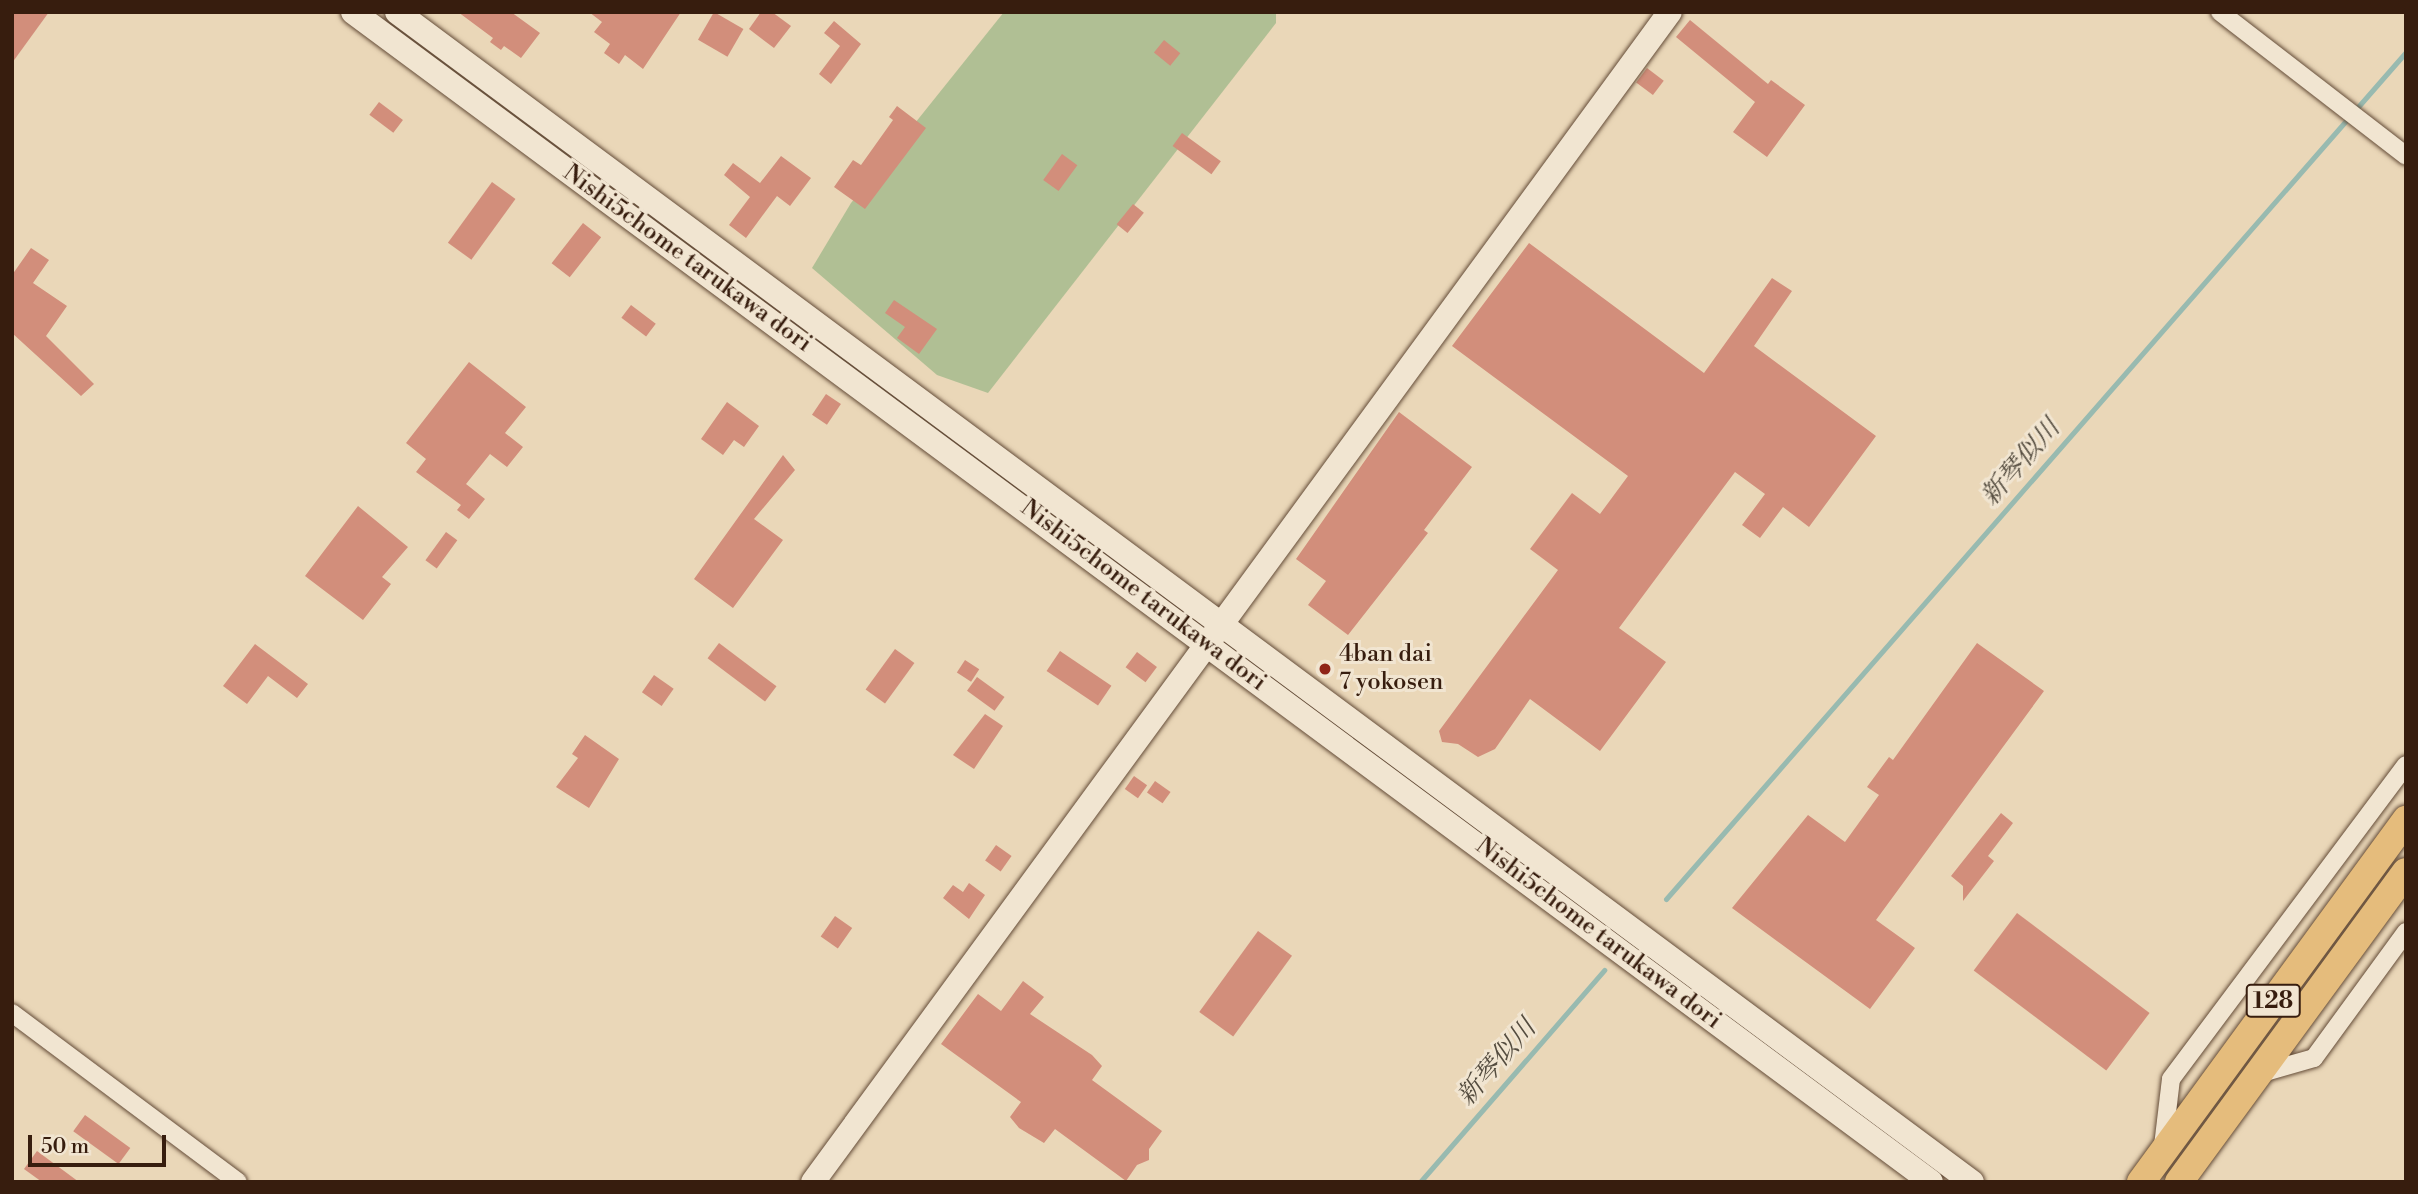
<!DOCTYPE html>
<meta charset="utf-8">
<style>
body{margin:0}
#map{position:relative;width:2418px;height:1194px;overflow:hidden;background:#ead7b8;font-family:"Libre Bodoni","Noto Serif JP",serif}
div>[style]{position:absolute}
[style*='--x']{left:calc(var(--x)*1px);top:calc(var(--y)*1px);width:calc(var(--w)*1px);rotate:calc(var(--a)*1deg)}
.green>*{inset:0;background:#b0bf94}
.stream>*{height:5px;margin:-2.5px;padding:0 2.5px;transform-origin:2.5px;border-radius:2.5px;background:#98bab0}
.building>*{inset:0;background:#d28e7b;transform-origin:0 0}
.roads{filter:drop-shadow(0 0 2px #644c38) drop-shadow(0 0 2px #644c38)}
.street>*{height:18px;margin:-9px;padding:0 9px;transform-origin:9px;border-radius:9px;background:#f1e5d1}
.secondary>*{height:24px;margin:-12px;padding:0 12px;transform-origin:12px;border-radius:12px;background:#f1e5d1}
.primary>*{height:28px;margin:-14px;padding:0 14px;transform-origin:14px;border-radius:14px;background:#e5bc7c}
.dots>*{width:19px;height:19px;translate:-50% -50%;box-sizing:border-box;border:4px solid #f1e5d1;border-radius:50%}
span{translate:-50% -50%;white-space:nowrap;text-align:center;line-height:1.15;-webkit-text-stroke:6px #f1e5d1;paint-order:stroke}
.shield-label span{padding:2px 5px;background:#f1e5d1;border:2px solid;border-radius:5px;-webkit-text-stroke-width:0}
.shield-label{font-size:23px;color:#371d0e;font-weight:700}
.street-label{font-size:24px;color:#371d0e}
.poi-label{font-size:24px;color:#371d0e}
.left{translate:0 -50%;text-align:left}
.water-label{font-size:26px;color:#544c3f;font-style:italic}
.frame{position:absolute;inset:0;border:14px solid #371d0e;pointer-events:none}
.scale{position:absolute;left:28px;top:1135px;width:138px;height:32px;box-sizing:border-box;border:4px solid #371d0e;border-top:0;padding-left:9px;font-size:21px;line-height:24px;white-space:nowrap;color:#371d0e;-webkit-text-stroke:5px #f1e5d1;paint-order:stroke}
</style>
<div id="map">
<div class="green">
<i style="clip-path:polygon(1004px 12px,1276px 12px,1276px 23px,988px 393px,937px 375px,812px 268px,851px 203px)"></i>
</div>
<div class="stream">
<i style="--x:1666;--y:899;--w:1125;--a:-48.86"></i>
<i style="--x:1420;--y:1182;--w:281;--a:-49"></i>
</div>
<div class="building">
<i style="clip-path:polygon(12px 12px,49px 12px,12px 63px)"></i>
<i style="clip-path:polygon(458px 12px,511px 12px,540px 33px,521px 58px,504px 46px,501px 50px,490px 42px,493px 38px)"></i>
<i style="clip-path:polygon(589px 12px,681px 12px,643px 69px,625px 55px,619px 64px,604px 53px,610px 44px,594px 32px,602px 22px)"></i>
<i style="left:714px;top:12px;width:34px;height:32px;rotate:30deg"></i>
<i style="clip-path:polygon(761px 12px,772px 12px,791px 26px,774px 48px,749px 29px)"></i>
<i style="clip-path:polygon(1690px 20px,1768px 84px,1771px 80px,1805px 105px,1767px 157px,1733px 132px,1755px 102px,1676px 37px)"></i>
<i style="clip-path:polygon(834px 21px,861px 44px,831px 84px,819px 74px,840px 46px,824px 33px)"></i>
<i style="left:1164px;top:40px;width:21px;height:16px;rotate:39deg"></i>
<i style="left:1647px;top:68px;width:21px;height:18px;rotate:37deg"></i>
<i style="left:379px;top:102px;width:30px;height:16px;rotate:37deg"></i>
<i style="clip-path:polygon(897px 106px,926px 128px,865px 209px,834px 187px,853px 160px,861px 165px,893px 120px,889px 117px)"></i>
<i style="left:1182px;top:133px;width:48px;height:16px;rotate:36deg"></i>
<i style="left:1062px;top:154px;width:19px;height:32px;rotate:36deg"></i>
<i style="clip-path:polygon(781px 156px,811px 178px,790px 206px,777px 196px,746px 238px,729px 225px,750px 197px,724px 175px,733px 163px,760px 183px)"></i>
<i style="left:492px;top:182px;width:29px;height:75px;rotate:36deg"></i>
<i style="left:1133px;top:204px;width:14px;height:26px;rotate:39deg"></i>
<i style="left:583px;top:223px;width:23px;height:51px;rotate:38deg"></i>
<i style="clip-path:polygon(1529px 243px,1704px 373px,1772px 278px,1792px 291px,1754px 346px,1876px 436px,1809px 527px,1783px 507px,1760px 538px,1742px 525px,1765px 494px,1735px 472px,1619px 628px,1666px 662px,1600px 751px,1530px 699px,1495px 749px,1478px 757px,1458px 744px,1442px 742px,1439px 731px,1558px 570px,1530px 549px,1572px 493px,1600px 514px,1628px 476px,1452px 346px)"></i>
<i style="clip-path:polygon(31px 248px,49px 260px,33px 283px,67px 306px,46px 336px,94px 384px,81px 396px,12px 333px,12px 275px)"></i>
<i style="clip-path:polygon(894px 300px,937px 329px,919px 354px,897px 338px,905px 327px,885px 313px)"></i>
<i style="left:631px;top:305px;width:31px;height:16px;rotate:37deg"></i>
<i style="clip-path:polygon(469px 362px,526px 407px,505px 433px,523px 447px,507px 467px,490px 454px,466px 484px,485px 499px,469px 519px,457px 510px,461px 505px,416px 472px,426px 459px,406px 443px)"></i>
<i style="left:826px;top:394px;width:18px;height:25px;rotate:34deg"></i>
<i style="clip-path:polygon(727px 402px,759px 426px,744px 447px,734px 440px,723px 455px,701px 439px)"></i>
<i style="clip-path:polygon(1399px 412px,1472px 467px,1424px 530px,1428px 533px,1348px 635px,1308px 605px,1326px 581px,1296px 559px)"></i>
<i style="clip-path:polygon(783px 455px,795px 470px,754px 519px,783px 540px,733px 608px,694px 579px)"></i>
<i style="clip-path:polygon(358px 506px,408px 547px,382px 577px,391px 584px,363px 620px,305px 576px)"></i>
<i style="left:446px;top:532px;width:14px;height:35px;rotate:36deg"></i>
<i style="left:719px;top:643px;width:72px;height:19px;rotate:37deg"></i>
<i style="clip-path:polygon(1977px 643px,2044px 691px,1876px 920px,1915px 948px,1870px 1009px,1732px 908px,1808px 815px,1845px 842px,1879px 795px,1867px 787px,1889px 757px,1893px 760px)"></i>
<i style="clip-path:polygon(255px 644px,308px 684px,297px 698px,268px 676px,247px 704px,223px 686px)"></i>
<i style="left:895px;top:649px;width:24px;height:50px;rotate:36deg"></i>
<i style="left:1060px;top:651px;width:62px;height:24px;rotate:34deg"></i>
<i style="left:1137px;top:652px;width:25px;height:19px;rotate:37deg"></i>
<i style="left:965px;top:660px;width:17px;height:15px;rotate:33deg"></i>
<i style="left:654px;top:675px;width:24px;height:21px;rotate:35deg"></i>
<i style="left:977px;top:677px;width:34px;height:17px;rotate:36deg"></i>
<i style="clip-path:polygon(985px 714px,1003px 726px,974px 769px,953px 755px)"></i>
<i style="clip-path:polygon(585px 735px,619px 759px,589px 808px,556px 787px,578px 758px,572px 754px)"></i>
<i style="left:1134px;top:776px;width:16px;height:16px;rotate:35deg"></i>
<i style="left:1155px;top:781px;width:19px;height:14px;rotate:35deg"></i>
<i style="clip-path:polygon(2001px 813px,2013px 823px,1988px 856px,1994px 861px,1963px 901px,1963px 886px,1951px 876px)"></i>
<i style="left:996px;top:845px;width:19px;height:19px;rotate:35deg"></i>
<i style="clip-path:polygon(969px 883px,985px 895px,969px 919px,943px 898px,953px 885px,963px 892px)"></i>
<i style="left:2017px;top:913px;width:166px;height:72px;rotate:37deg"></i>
<i style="left:835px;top:916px;width:21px;height:25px;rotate:35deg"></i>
<i style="left:1258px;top:931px;width:42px;height:100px;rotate:36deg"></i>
<i style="clip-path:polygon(1023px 981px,1044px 997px,1030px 1014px,1092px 1055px,1102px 1066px,1092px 1080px,1162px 1131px,1149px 1149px,1149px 1160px,1137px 1165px,1126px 1181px,1055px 1129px,1044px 1143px,1019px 1128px,1010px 1117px,1021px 1102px,941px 1044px,978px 994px,1001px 1011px)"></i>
<i style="left:85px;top:1115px;width:56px;height:20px;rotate:36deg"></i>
<i style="clip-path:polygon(37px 1151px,79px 1182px,42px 1182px,24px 1169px)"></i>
</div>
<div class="roads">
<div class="street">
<i style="--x:2220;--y:12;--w:235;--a:37.7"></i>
<i style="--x:12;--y:1013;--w:282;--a:36.8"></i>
<i style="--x:2258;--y:1074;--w:58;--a:-15.9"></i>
<i style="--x:2314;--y:1058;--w:156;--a:-53.9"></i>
<i style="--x:2163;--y:1146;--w:67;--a:-83.2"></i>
<i style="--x:2171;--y:1079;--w:392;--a:-53.2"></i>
</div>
<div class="secondary">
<i style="--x:353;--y:12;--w:1964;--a:36.55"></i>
<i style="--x:397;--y:12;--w:1962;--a:36.61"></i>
<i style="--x:813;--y:1182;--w:1450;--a:-53.78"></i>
</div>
<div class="primary">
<i style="--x:2141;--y:1182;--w:449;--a:-53.8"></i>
<i style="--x:2179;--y:1182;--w:384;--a:-53.8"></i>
</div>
</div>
<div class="dots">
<i style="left:1325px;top:669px;background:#8f2418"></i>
</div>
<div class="shield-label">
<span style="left:2273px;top:1001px">128</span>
</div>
<div class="street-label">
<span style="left:687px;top:259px;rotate:36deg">Nishi5chome tarukawa dori</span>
<span style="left:1143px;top:596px;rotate:37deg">Nishi5chome tarukawa dori</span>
<span style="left:1598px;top:934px;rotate:37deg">Nishi5chome tarukawa dori</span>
</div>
<div class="poi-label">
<span class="left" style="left:1339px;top:669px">4ban dai<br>7 yokosen</span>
</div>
<div class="water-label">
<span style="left:2021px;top:463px;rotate:-49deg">新琴似川</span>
<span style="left:1497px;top:1063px;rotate:-49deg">新琴似川</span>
</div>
<div class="frame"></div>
<div class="scale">50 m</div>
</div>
